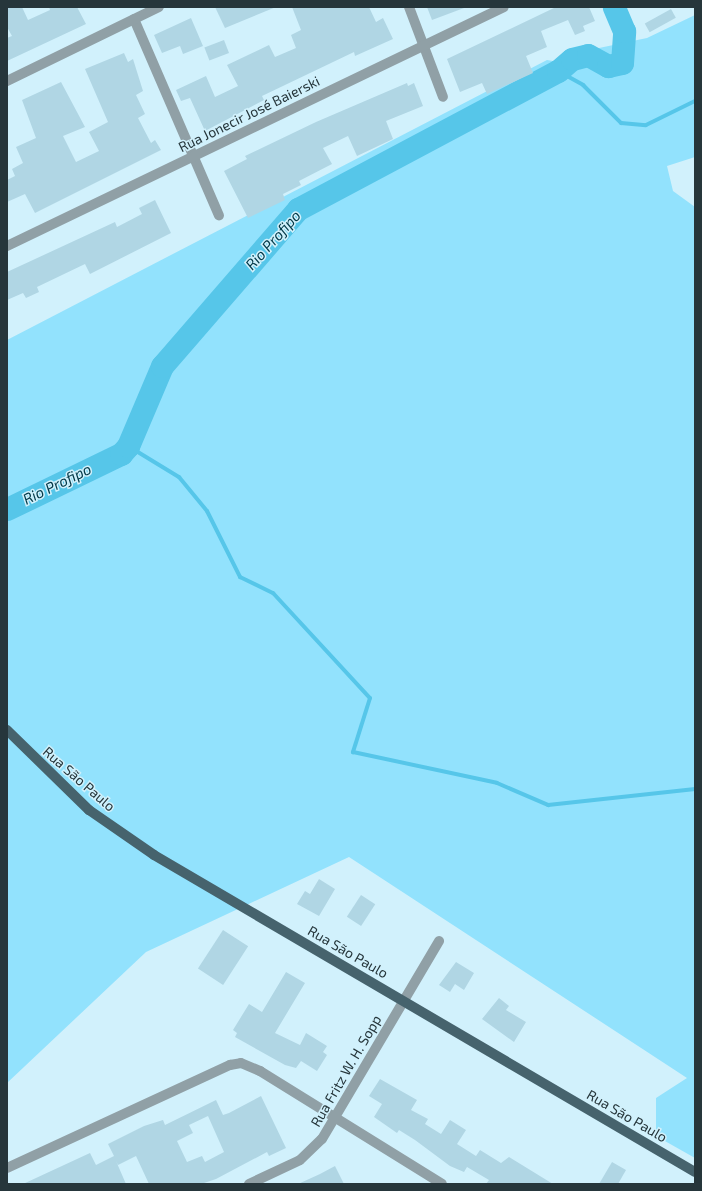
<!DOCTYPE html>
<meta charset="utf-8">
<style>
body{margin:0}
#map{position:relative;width:702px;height:1191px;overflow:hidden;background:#d1f1fc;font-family:"Exo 2",sans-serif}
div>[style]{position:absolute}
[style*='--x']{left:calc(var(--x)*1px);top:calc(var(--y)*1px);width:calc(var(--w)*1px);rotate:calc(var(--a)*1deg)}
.green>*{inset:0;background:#92e2fd}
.stream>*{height:4px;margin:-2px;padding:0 2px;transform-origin:2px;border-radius:2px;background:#56c6e9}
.river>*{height:23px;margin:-11.5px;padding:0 11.5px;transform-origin:11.5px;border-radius:11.5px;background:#56c6e9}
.building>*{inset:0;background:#b0d6e4;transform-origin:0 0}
.minor>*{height:10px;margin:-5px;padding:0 5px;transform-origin:5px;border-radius:5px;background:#90a0a6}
.major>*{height:10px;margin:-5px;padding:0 5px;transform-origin:5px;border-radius:5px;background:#46636d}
span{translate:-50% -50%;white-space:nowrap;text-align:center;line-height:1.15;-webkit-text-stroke:3px #d1f1fc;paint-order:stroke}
.street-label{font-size:14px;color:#26363b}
.water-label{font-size:15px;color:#033948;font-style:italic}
.frame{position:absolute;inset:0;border:8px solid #26363b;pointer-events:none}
</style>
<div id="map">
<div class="green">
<i style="clip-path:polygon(695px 15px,695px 157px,667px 166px,673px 191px,695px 207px,695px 1158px,656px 1136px,656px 1098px,687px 1078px,349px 857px,146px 952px,7px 1083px,7px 340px,547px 60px,583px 66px,599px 48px,647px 38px)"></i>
</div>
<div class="stream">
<i style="--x:558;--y:71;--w:29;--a:29"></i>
<i style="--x:583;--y:85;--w:54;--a:45"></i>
<i style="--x:621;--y:123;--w:25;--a:5"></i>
<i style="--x:646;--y:125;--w:55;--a:-26.1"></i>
<i style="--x:128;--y:446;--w:60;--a:31.3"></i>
<i style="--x:179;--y:477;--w:44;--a:50.5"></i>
<i style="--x:207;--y:511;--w:74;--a:63.4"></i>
<i style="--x:240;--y:577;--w:37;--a:26"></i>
<i style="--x:273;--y:593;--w:143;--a:47.3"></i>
<i style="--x:370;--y:698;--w:57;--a:107.5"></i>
<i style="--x:353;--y:752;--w:147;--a:12.1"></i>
<i style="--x:497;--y:783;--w:56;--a:23.3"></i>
<i style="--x:548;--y:805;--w:148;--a:-6.2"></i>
</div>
<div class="river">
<i style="--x:7;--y:509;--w:127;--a:-25.8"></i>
<i style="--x:121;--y:454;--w:11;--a:-49"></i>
<i style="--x:128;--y:446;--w:87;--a:-67"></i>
<i style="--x:162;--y:366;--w:208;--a:-49.1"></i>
<i style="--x:298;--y:209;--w:294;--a:-28"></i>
<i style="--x:558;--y:71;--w:18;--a:-41"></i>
<i style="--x:572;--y:59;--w:16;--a:-14"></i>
<i style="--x:588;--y:55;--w:23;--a:29"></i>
<i style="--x:608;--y:66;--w:14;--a:-12"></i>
<i style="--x:622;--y:63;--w:32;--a:-86"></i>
<i style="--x:624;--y:31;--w:26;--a:-113"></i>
</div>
<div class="building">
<i style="clip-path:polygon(7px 7px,22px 7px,28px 20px,50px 10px,49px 7px,77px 7px,86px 24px,7px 61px,7px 38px,12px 36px,7px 27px)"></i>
<i style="clip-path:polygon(215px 7px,276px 7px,225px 28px)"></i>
<i style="clip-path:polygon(292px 7px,369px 7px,376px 22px,383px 18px,393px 39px,355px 56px,354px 52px,262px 96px,264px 100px,205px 131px,190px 98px,181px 101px,176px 90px,206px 76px,215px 97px,238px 86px,227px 65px,269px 45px,275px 57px,296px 48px,291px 35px,301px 30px)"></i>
<i style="clip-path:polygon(427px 7px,464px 7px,464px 8px,432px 20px)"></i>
<i style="clip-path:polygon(556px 7px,589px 7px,595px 21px,583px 26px,585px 31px,575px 35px,568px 20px,541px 31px,547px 47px,526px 56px,533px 73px,487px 94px,482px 83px,460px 92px,447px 59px)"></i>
<i style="left:671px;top:9px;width:10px;height:30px;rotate:61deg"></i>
<i style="clip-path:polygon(191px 18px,203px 46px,183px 54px,180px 46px,162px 53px,154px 35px)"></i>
<i style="left:224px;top:40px;width:14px;height:21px;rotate:69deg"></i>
<i style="clip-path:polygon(124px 53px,128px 62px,133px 59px,143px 91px,136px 95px,145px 114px,138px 118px,151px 143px,155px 140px,161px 150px,35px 213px,25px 194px,7px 202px,7px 180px,15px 176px,12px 169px,23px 163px,16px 147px,36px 138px,22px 100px,61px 82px,85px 127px,63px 136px,76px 162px,99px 151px,89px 132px,108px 122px,85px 69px)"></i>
<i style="clip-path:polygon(407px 83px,408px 86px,414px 83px,423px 106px,386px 121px,393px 139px,357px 156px,348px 136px,323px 148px,332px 164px,299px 181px,301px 185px,283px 194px,285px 200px,248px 218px,224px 171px,247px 159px,245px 156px,316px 122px)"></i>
<i style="clip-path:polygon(155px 200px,171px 233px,90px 274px,85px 264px,37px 287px,39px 292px,26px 298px,23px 293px,7px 300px,7px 272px,115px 222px,117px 227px,142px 214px,139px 208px)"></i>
<i style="clip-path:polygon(319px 879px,335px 889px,319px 916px,297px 904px,305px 891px,310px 894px)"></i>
<i style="left:361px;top:895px;width:17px;height:26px;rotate:33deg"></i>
<i style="left:223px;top:930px;width:30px;height:46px;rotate:33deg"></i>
<i style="clip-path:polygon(456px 962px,474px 973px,464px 990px,455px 984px,450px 992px,439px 985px)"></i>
<i style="clip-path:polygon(286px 972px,305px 983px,275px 1033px,300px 1045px,306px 1033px,327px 1046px,323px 1052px,327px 1055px,317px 1071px,301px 1061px,296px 1068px,285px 1065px,235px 1037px,237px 1033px,233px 1030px,249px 1004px,262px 1012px)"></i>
<i style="clip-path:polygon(499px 998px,509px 1006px,506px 1010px,526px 1022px,514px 1042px,482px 1019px)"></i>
<i style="clip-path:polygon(380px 1079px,417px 1100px,411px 1110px,428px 1119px,425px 1124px,441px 1134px,450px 1120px,466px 1130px,457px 1144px,476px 1156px,480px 1150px,501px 1163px,509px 1157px,553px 1184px,486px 1184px,489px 1180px,467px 1167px,464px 1172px,450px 1166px,415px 1140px,399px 1130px,397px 1133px,374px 1117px,382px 1104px,369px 1096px)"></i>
<i style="clip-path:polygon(evenodd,261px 1096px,286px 1148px,269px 1156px,267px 1152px,216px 1179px,201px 1184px,149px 1184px,136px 1156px,118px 1165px,116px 1161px,126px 1184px,23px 1184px,90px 1153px,96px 1165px,114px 1156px,108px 1144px,144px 1126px,163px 1120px,165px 1125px,216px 1100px,223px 1115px,229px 1113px,261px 1096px,208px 1116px,224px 1152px,205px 1162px,202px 1156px,187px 1162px,177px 1141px,193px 1133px,189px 1125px,208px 1116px)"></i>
<i style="clip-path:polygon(612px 1162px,626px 1170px,618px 1184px,599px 1184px)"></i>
<i style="clip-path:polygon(335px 1166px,344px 1184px,298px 1184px,320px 1174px)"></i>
</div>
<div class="minor">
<i style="--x:409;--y:7;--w:96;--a:69.3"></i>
<i style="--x:134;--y:19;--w:214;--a:66.6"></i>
<i style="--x:7;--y:81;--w:169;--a:-26"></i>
<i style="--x:7;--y:246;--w:551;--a:-25.68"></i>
<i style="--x:7;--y:1168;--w:246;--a:-24.8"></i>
<i style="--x:230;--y:1065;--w:11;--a:-10"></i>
<i style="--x:241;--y:1063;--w:21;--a:23"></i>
<i style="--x:260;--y:1071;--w:214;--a:31.8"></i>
<i style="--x:249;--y:1184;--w:56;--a:-25.2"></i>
<i style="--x:300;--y:1160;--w:30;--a:-44"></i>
<i style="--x:322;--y:1139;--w:230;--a:-59.4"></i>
</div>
<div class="major">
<i style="--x:7;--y:730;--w:115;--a:44.3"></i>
<i style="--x:89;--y:810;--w:79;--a:34.7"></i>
<i style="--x:154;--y:855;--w:627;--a:30.37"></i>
</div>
<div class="street-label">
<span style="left:249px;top:114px;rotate:-26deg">Rua Jonecir José Baierski</span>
<span style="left:79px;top:779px;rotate:41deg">Rua São Paulo</span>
<span style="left:348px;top:952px;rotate:30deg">Rua São Paulo</span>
<span style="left:346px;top:1071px;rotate:-60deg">Rua Fritz W. H. Sopp</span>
<span style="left:627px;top:1116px;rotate:30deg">Rua São Paulo</span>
</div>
<div class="water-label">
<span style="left:273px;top:240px;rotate:-48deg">Rio Profipo</span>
<span style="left:57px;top:484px;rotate:-26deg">Rio Profipo</span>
</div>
<div class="frame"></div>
</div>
